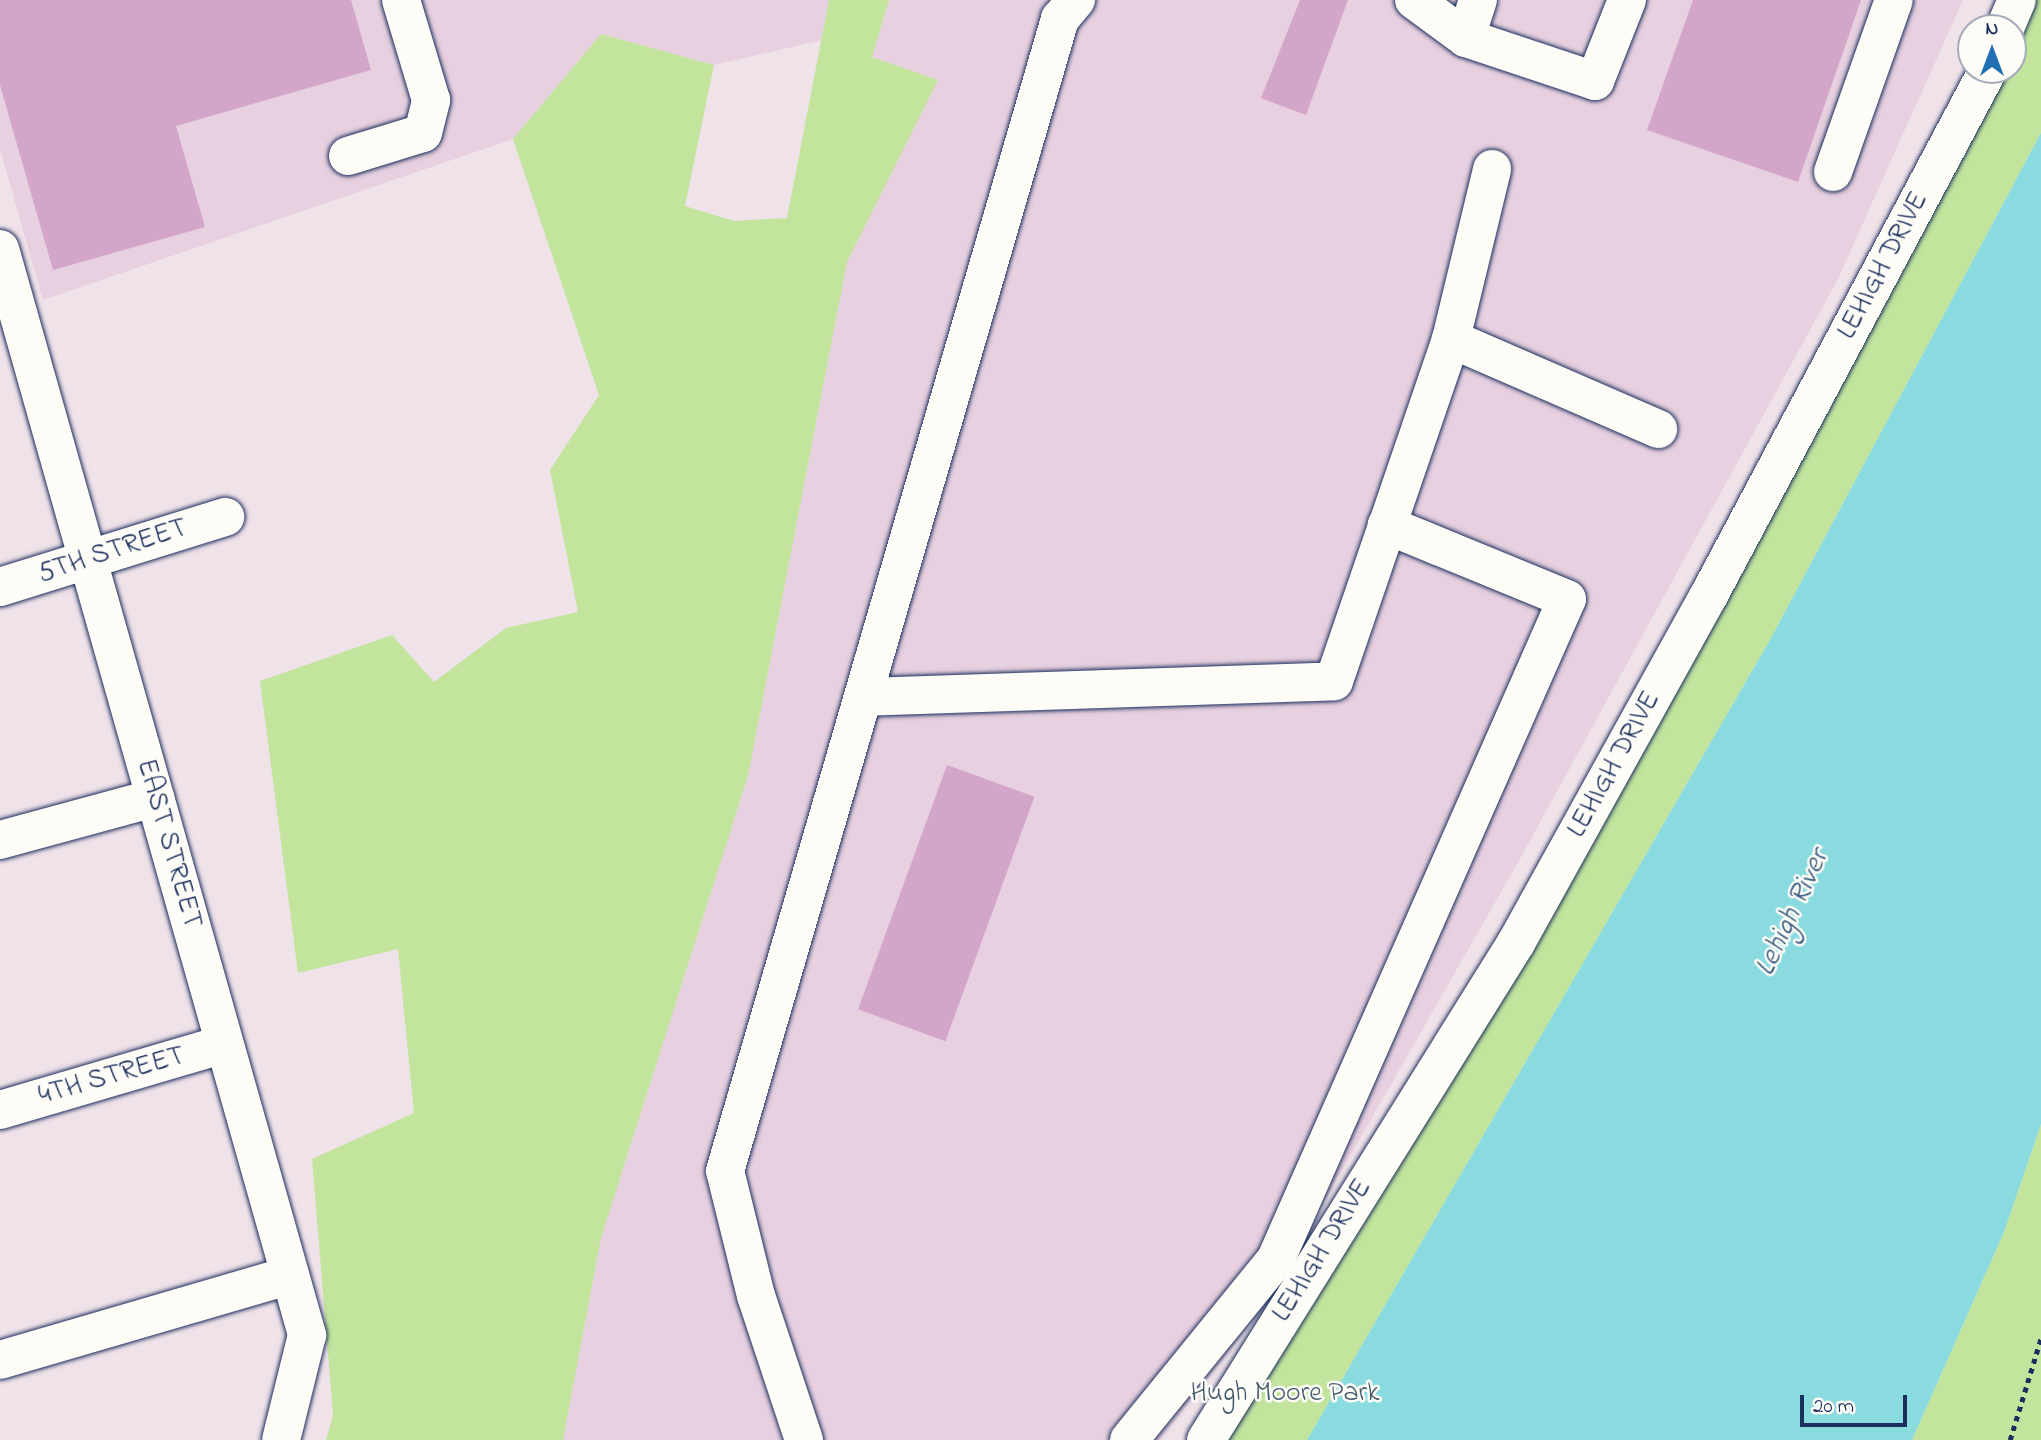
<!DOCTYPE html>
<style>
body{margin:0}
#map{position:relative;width:2041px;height:1440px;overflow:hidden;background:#f0e2e9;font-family:"Indie Flower",sans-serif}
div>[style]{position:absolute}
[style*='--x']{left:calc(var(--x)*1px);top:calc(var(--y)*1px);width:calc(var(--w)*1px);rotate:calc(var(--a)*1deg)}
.built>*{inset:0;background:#e7d0df}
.green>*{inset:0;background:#c2e49d}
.water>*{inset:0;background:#89dbe0}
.building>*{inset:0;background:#d3a6c9;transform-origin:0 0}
.path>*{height:4.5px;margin-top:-2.25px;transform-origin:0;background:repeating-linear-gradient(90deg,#1b2f5e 0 5px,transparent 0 10px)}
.roads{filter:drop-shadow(0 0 2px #1b2f5e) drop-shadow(0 0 2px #1b2f5e)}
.minor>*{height:38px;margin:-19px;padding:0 19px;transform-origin:19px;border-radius:19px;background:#fdfcf7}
span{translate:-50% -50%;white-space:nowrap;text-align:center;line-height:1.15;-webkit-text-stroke:5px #fdfcf7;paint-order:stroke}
.street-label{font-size:28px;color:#1b2f5e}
.park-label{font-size:28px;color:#455c6e}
.water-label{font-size:30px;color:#365a7e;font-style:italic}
.north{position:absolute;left:1957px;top:14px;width:70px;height:70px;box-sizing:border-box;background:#fdfcf7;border:2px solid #a3aaba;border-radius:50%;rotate:0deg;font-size:19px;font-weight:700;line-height:28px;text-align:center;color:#1b2f5e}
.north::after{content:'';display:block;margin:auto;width:24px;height:32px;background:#1f6fb2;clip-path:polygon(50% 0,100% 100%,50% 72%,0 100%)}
.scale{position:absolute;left:1800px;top:1395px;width:107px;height:32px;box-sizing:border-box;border:4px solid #1b2f5e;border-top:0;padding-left:9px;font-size:21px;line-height:24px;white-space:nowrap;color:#1b2f5e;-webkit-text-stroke:5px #fdfcf7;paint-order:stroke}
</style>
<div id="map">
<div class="built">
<i style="clip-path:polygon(0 0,829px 0,822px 40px,714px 65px,601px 34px,513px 139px,43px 300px,0 149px)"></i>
<i style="clip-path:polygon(889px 0,1963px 0,1838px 279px,1521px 857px,1266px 1303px,1160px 1440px,563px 1440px,601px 1238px,748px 776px,847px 262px,937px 81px,872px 57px)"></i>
</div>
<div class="green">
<i style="clip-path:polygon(829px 0,889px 0,872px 57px,938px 80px,847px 262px,748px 776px,601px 1238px,563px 1440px,326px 1440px,333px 1415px,312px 1159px,414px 1113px,398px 949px,298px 973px,260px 681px,392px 635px,434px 682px,506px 628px,578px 612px,550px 470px,599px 395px,513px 139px,601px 34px,714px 65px,685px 206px,734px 221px,787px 218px)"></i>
<i style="clip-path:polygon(2017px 0,2041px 0,2041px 133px,1770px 640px,1307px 1440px,1206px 1440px,1516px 943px,1988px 70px,2013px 70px)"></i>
<i style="clip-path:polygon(2041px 1124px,2041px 1440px,1912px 1440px,2004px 1232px)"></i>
</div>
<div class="water">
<i style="clip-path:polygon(2041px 133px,2041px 1124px,2004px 1232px,1912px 1440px,1307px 1440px,1770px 640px)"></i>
</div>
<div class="building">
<i style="clip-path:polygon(0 0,351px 0,371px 70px,176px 126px,205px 227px,53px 270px,0 85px)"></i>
<i style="clip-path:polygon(1300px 0,1348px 0,1306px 115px,1261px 98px)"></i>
<i style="clip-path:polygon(1693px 0,1861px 0,1798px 182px,1647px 130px)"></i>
<i style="left:947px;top:765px;width:93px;height:260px;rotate:20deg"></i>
</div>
<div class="path">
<i style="--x:2010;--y:1440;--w:107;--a:-73.1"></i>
</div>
<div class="roads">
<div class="minor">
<i style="--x:1414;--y:0;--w:64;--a:36.2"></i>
<i style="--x:1478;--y:0;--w:40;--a:108"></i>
<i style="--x:1466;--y:38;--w:136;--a:18.4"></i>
<i style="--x:1595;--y:81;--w:87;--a:-68.4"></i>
<i style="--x:2005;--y:28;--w:30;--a:-67"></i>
<i style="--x:348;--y:156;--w:78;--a:-17"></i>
<i style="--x:423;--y:133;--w:34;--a:-76"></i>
<i style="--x:431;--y:100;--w:104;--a:-106.7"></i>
<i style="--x:1833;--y:172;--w:182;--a:-70.5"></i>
<i style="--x:0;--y:249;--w:1129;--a:74.21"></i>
<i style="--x:307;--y:1335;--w:108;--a:103.9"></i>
<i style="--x:1451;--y:339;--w:175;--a:-76.4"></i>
<i style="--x:0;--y:587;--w:236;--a:-17.3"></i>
<i style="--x:863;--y:697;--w:471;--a:-1.9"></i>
<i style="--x:1334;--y:681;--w:361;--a:-71.1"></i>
<i style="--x:1451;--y:339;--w:226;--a:23.5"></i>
<i style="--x:0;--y:840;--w:161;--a:-15.2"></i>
<i style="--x:0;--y:1110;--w:234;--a:-16.4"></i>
<i style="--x:0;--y:1360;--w:302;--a:-16.3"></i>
<i style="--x:804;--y:1440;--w:152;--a:-108.4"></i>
<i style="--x:756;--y:1296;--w:129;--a:-103.9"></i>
<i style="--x:725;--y:1171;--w:1200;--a:-73.79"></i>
<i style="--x:1060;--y:19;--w:25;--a:-50"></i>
<i style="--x:1129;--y:1440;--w:233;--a:-50.9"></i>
<i style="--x:1276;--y:1259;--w:721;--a:-66.21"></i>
<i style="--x:1567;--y:599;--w:195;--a:-157.7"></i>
<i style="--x:1206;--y:1440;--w:586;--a:-58.05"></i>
<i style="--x:1516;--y:943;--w:396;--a:-61"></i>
<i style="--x:1708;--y:597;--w:597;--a:-62.02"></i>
</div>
</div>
<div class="street-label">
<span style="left:1884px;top:266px;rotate:-62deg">LEHIGH DRIVE</span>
<span style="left:113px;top:552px;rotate:-18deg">5TH STREET</span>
<span style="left:1615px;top:765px;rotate:-61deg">LEHIGH DRIVE</span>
<span style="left:168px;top:844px;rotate:74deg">EAST STREET</span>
<span style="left:112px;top:1077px;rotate:-16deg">4TH STREET</span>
<span style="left:1323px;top:1251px;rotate:-58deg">LEHIGH DRIVE</span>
</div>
<div class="park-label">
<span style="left:1285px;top:1394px">Hugh Moore Park</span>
</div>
<div class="water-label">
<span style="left:1793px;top:913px;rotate:-65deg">Lehigh River</span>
</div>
<div class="north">N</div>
<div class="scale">20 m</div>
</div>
